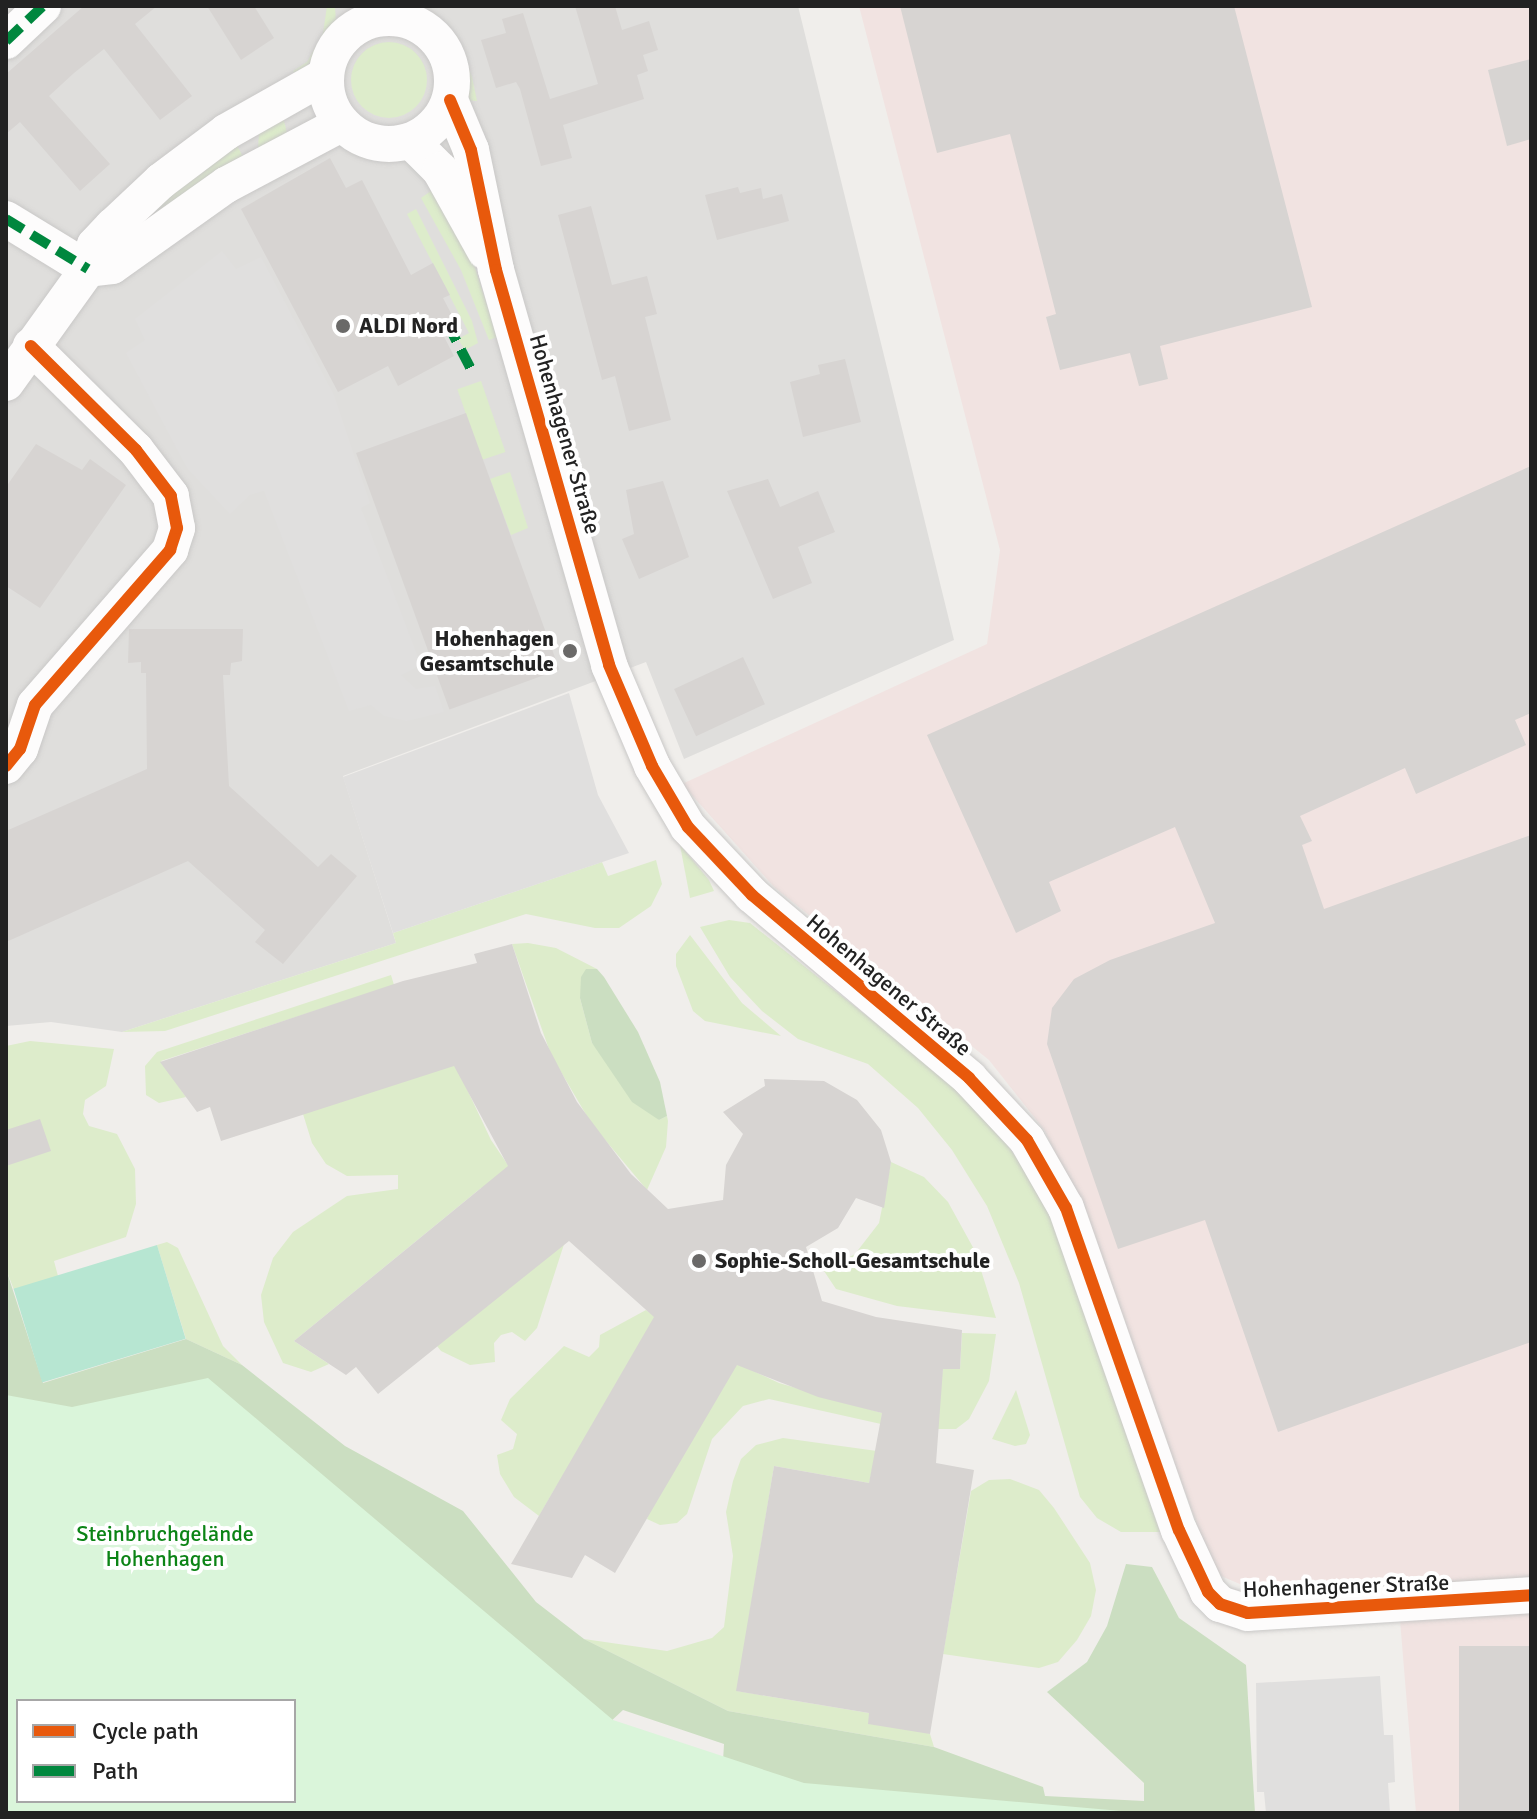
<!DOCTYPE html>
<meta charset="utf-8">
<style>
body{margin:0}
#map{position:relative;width:1537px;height:1819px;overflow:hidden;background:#f0eeeb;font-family:Signika,sans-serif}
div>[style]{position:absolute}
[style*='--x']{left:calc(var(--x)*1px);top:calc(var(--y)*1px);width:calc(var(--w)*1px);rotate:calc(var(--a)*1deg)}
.residential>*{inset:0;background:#dfdedc}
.commercial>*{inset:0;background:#f1e3e1}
.grass>*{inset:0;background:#ddeccb;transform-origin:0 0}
.round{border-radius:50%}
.forest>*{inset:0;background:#cbdec1}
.park>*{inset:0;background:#daf5da}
.pitch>*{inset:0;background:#b7e6d2;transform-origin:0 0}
.parking>*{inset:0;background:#e0dfde}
.building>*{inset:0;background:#d7d4d2;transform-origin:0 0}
.roads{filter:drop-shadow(0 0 2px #c9c8c7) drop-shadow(0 0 2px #c9c8c7)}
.minor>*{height:36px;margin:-18px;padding:0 18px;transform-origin:18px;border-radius:18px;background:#fdfcfc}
.minor>.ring{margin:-18px;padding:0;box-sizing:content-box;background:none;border:36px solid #fdfcfc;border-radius:50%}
.quiet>*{height:10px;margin-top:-5px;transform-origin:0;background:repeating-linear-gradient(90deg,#00873e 0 20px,transparent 0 30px)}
.cycleway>*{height:12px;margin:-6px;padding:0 6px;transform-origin:6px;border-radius:6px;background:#e8590c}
.dots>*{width:22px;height:22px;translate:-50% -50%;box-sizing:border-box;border:4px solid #fff;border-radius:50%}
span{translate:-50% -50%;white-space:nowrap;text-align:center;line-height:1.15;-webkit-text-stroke:8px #fff;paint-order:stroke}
.poi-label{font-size:22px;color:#222;font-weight:700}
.left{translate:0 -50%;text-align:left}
.right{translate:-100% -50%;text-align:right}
.street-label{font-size:22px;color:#222}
.park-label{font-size:22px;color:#0c8416}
.frame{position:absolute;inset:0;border:8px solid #222;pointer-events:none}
.legend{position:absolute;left:16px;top:1699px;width:280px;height:104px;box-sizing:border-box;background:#fff;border:2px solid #a7a7a7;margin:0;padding:10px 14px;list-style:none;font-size:24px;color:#222}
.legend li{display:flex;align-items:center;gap:16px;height:40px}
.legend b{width:40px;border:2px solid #a7a7a7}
</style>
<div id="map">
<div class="residential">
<i style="clip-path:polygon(6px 6px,798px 6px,954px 640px,684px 759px,646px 662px,343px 776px,396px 943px,122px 1032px,51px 1022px,6px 1026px)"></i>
</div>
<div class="commercial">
<i style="clip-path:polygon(859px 6px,1531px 6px,1531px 1813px,1416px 1813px,1397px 1584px,1261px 1593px,1221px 1576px,1209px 1557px,1083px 1215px,1045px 1131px,989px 1060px,774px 887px,682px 784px,987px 644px,1000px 550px)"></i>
</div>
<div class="grass">
<i style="clip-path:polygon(327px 6px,335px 6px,336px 23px,320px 54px,296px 76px,293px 71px,307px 62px,323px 33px)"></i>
<i style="clip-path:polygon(457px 36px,472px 77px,477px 101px,462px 100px,464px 77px,452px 39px)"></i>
<i class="round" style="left:351px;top:42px;width:76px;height:76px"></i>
<i style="clip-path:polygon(282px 113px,288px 137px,258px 149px,259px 133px)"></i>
<i style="clip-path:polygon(235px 142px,246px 162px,112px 254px,132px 226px)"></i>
<i style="clip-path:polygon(435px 188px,471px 255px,497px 337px,489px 340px,461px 270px,421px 198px)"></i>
<i style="clip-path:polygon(416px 209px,472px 321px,478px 343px,465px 350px,458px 339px,469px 333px,407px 214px)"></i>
<i style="left:481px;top:381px;width:75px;height:25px;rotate:71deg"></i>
<i style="clip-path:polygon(510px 472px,528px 528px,511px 535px,490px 479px)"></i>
<i style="clip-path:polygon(680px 845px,709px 880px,714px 891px,690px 898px)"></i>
<i style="clip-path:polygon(656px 860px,662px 884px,651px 906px,619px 928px,595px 928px,526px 914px,165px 1031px,122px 1032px,396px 943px,393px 933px,602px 862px,608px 876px)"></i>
<i style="clip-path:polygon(729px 920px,750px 923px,941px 1075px,987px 1117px,1024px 1168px,1053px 1220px,1160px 1532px,1121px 1532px,1097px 1518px,1080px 1497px,1019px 1283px,987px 1206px,952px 1150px,918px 1108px,868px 1064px,798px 1039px,762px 1011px,730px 977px,700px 927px)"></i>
<i style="clip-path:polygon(690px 935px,742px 1003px,781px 1036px,705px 1021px,693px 1011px,676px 966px,676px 954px)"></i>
<i style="clip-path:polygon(528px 943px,556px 948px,597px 969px,587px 969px,580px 998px,592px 1043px,659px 1120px,667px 1116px,668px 1121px,666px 1147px,647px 1190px,591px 1123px,551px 1055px,512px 944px)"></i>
<i style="clip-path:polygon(391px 975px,394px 985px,161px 1061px,186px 1097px,159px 1103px,146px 1095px,145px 1066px,157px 1052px)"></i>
<i style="clip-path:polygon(439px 1030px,491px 1140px,531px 1199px,481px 1188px,294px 1341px,329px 1364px,311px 1372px,283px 1363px,264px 1322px,261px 1295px,273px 1258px,293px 1232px,347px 1196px,398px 1189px,398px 1175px,347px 1176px,326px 1164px,312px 1143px,303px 1114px)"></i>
<i style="clip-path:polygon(30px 1041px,114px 1049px,106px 1086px,85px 1100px,83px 1114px,89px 1126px,117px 1134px,135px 1169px,136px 1204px,126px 1237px,54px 1261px,58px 1276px,14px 1290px,6px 1269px,6px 1046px)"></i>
<i style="clip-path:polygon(891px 1162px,924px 1177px,948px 1202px,975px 1251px,996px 1318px,897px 1306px,836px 1289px,824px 1271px,855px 1254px,879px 1223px)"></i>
<i style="clip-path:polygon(566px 1238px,537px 1328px,525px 1341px,512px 1332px,501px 1335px,494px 1343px,495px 1362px,470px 1365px,441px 1351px,437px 1346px)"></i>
<i style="clip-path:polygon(167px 1242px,178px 1248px,223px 1346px,242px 1365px,186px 1339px,157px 1245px)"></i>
<i style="clip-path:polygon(646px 1310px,687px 1339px,557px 1485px,539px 1516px,514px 1497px,500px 1474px,497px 1455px,513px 1449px,517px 1434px,501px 1420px,510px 1399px,564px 1346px,589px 1357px,599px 1347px,600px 1335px)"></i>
<i style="clip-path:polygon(962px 1333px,996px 1334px,989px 1381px,969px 1419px,956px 1429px,930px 1429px,943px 1369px,960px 1369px)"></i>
<i style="clip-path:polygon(702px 1347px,779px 1383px,882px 1413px,881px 1424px,769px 1399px,743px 1406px,712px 1439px,687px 1514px,677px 1523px,660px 1525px,647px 1519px)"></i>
<i style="clip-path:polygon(1016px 1390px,1030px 1435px,1026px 1444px,1015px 1446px,992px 1439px)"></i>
<i style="clip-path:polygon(783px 1438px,877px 1451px,869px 1483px,774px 1466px,737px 1691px,869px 1713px,930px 1734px,934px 1747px,728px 1711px,584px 1639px,667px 1651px,712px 1638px,724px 1627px,733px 1556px,726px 1512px,733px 1481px,741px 1459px,756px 1445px)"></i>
<i style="clip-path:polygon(1010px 1479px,1039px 1490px,1054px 1508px,1090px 1563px,1096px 1590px,1091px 1616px,1077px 1640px,1058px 1662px,1039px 1668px,943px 1654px,971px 1491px,989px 1480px)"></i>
</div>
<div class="forest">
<i style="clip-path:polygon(586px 969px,597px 969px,604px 977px,638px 1032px,660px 1082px,667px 1116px,659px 1120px,632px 1102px,592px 1043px,580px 998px,581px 977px)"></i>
<i style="clip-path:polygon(6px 1269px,43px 1383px,186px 1339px,242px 1365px,345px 1446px,463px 1511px,536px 1602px,584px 1639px,728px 1711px,934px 1747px,1043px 1787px,1045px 1796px,1144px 1801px,1144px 1783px,1047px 1692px,1087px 1662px,1107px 1626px,1126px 1564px,1152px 1567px,1179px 1618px,1246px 1665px,1255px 1813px,720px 1813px,724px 1744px,623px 1710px,594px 1737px,294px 1801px,294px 1701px,18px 1701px,6px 1554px)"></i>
</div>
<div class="park">
<i style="clip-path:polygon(evenodd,208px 1378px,613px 1720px,804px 1783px,1144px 1813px,6px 1813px,6px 1395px,72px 1407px,208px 1378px,18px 1701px,294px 1701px,294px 1801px,18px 1801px,18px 1701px)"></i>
</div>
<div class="pitch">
<i style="left:157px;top:1245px;width:98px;height:150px;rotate:73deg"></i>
</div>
<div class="parking">
<i style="clip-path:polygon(222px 251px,236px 269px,261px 257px,334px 395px,370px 503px,361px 508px,421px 665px,401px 675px,416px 689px,435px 686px,444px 712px,407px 721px,384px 716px,371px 705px,349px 711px,264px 491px,250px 495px,230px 514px,187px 468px,126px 353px,145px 340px,135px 319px)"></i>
<i style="clip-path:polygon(569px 693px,598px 795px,629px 853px,393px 933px,343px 777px)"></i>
<i style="clip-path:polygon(1380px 1676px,1384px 1735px,1393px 1735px,1395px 1782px,1388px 1783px,1390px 1813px,1266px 1813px,1264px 1792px,1257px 1792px,1256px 1683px)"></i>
</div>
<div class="building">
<i style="clip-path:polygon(84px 6px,157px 6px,135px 24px,192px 96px,160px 120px,104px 49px,74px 73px,49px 96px,110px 164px,80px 191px,20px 122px,6px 134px,6px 74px)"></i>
<i style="clip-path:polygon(207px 6px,254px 6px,274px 38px,241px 60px)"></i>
<i style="clip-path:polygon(575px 6px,615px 6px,622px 30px,649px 21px,658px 50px,643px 55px,648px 71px,637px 75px,644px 99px,563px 125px,572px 158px,541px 166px,520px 89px,516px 82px,496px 88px,481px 40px,506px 33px,502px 19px,523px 13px,550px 99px,598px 84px)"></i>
<i style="clip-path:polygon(900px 6px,1234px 6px,1312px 307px,1160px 346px,1168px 379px,1139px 386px,1130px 353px,1060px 370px,1046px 317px,1056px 314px,1010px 134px,937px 153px)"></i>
<i style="clip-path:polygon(1531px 59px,1531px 139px,1507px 146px,1488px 70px)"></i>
<i style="clip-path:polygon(330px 158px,346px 188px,362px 180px,411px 275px,433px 263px,450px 295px,443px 298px,454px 319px,439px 327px,454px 356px,398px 386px,388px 366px,338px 392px,241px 209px)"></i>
<i style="clip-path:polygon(738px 187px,740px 193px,761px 188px,763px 199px,782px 194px,789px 221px,717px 240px,705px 195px)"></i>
<i style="clip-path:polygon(591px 206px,612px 285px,647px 276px,657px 314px,645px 317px,671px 420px,629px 431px,615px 376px,602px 380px,558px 215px)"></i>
<i style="clip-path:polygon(845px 359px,861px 422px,803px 437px,790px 382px,820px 374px,818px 365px)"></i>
<i style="left:466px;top:413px;width:273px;height:117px;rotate:70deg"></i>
<i style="clip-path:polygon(36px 444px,82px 470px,90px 459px,126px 485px,40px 608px,6px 586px,6px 487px)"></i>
<i style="clip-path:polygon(1531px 466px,1531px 713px,1515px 720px,1526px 745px,1416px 794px,1405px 768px,1300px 816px,1312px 841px,1302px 845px,1324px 909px,1531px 835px,1531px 1342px,1278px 1432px,1205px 1220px,1118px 1249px,1047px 1044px,1052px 1008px,1074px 979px,1110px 960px,1215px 923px,1175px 827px,1049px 882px,1061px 911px,1016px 933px,927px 735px)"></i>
<i style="clip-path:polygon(768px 479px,780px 507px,818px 491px,835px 532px,798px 547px,812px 583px,773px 599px,727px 491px)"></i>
<i style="clip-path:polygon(663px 481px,689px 557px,639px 579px,622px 539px,634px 534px,626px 490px)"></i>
<i style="clip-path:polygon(129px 629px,243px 629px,242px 661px,231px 663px,230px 675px,223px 675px,229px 786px,318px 867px,331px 854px,357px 876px,283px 964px,255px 942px,265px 930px,188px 861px,6px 942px,6px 831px,147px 769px,146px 673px,141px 673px,141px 662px,128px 663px)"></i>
<i style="left:743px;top:657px;width:52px;height:76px;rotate:65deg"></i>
<i style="clip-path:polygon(512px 944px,541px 1033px,577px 1102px,631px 1174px,668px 1209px,723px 1200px,726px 1165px,743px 1134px,723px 1112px,765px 1086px,764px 1079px,824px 1081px,857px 1100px,881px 1130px,891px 1162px,884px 1208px,856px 1198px,838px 1228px,806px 1247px,822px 1301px,876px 1317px,962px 1330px,960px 1369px,943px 1369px,936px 1463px,974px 1470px,930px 1734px,868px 1724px,869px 1713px,736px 1691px,774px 1466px,869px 1483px,882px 1413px,818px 1397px,737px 1365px,615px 1573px,585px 1555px,572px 1578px,511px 1564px,654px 1317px,569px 1241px,378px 1394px,356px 1367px,346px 1375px,294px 1341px,508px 1166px,454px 1066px,221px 1141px,210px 1107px,197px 1112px,160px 1062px,403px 981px,477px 963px,474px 954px)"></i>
<i style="clip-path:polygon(40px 1119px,51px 1151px,6px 1166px,6px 1130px)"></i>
<i style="left:1531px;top:1646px;width:167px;height:72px;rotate:90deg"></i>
</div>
<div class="roads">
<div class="minor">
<i class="ring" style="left:326px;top:18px;width:90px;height:90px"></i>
<i style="--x:6;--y:41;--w:51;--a:-43.4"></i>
<i style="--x:450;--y:100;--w:54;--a:67.2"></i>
<i style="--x:471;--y:150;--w:123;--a:78.2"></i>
<i style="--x:496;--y:270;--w:411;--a:74"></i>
<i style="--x:609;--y:665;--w:110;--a:66.9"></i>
<i style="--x:652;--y:766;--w:71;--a:59.5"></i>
<i style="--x:688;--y:827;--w:93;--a:46.7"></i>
<i style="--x:752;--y:895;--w:284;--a:40.1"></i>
<i style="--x:969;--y:1078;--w:85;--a:46.9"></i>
<i style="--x:1027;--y:1140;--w:78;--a:60.2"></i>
<i style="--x:1066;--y:1208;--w:341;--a:70.7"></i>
<i style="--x:1179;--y:1530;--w:68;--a:64.9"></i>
<i style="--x:1208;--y:1592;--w:17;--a:45"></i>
<i style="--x:1220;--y:1604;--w:29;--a:18"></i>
<i style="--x:1248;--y:1613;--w:284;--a:-3.6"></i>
<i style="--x:411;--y:141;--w:41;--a:45"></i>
<i style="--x:440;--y:170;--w:93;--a:60.9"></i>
<i style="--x:6;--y:219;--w:96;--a:31.4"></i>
<i style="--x:88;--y:269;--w:24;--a:-7"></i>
<i style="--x:112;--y:266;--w:140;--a:-35.4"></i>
<i style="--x:226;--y:185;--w:130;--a:-27.9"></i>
<i style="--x:6;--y:383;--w:140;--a:-54.3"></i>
<i style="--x:88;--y:269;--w:25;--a:-74"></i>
<i style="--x:95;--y:245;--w:26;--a:-47"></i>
<i style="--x:113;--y:226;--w:66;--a:-43.2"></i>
<i style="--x:161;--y:181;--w:81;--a:-37"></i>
<i style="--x:226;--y:132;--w:114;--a:-29.5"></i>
<i style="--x:6;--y:766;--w:22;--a:-51"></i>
<i style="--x:20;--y:749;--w:46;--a:-71.2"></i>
<i style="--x:35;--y:705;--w:206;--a:-48.9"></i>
<i style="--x:170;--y:550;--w:23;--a:-72"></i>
<i style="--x:177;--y:528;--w:33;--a:-101"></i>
<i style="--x:171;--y:496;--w:58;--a:-127.3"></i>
<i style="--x:136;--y:450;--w:148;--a:-135.3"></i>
</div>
</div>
<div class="quiet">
<i style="--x:6;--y:41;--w:51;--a:-43.4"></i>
<i style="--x:6;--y:219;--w:96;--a:31.4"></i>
<i style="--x:447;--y:323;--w:54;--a:62.5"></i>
</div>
<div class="cycleway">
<i style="--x:450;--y:100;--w:54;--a:67.2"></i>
<i style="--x:471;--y:150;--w:123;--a:78.2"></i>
<i style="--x:496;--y:270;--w:411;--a:74"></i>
<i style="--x:609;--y:665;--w:110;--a:66.9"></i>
<i style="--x:652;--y:766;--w:71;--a:59.5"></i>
<i style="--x:688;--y:827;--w:93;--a:46.7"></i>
<i style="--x:752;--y:895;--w:284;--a:40.1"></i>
<i style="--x:969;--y:1078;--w:85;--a:46.9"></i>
<i style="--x:1027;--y:1140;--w:78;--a:60.2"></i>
<i style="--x:1066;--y:1208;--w:341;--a:70.7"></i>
<i style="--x:1179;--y:1530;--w:68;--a:64.9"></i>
<i style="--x:1208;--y:1592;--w:17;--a:45"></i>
<i style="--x:1220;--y:1604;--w:29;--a:18"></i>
<i style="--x:1248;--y:1613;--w:284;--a:-3.6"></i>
<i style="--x:6;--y:766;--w:22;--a:-51"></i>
<i style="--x:20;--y:749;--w:46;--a:-71.2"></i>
<i style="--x:35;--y:705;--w:206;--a:-48.9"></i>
<i style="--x:170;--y:550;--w:23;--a:-72"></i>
<i style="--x:177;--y:528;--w:33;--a:-101"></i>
<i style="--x:171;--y:496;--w:58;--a:-127.3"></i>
<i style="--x:136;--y:450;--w:148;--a:-135.3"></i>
</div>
<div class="dots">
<i style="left:343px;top:326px;background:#6a6968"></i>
<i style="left:570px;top:651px;background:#6a6968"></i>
<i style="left:699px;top:1261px;background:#6a6968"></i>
</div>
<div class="poi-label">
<span class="left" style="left:359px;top:326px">ALDI Nord</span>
<span class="right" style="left:554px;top:651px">Hohenhagen<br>Gesamtschule</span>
<span class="left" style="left:715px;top:1261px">Sophie-Scholl-Gesamtschule</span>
</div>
<div class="street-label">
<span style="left:565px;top:434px;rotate:74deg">Hohenhagener Straße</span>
<span style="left:889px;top:985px;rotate:40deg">Hohenhagener Straße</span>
<span style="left:1346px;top:1586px;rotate:-2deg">Hohenhagener Straße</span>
</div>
<div class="park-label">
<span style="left:165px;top:1546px">Steinbruchgelände<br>Hohenhagen</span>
</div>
<div class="frame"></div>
<ul class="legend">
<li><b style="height:10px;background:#e8590c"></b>Cycle path</li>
<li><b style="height:10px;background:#00873e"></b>Path</li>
</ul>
</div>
